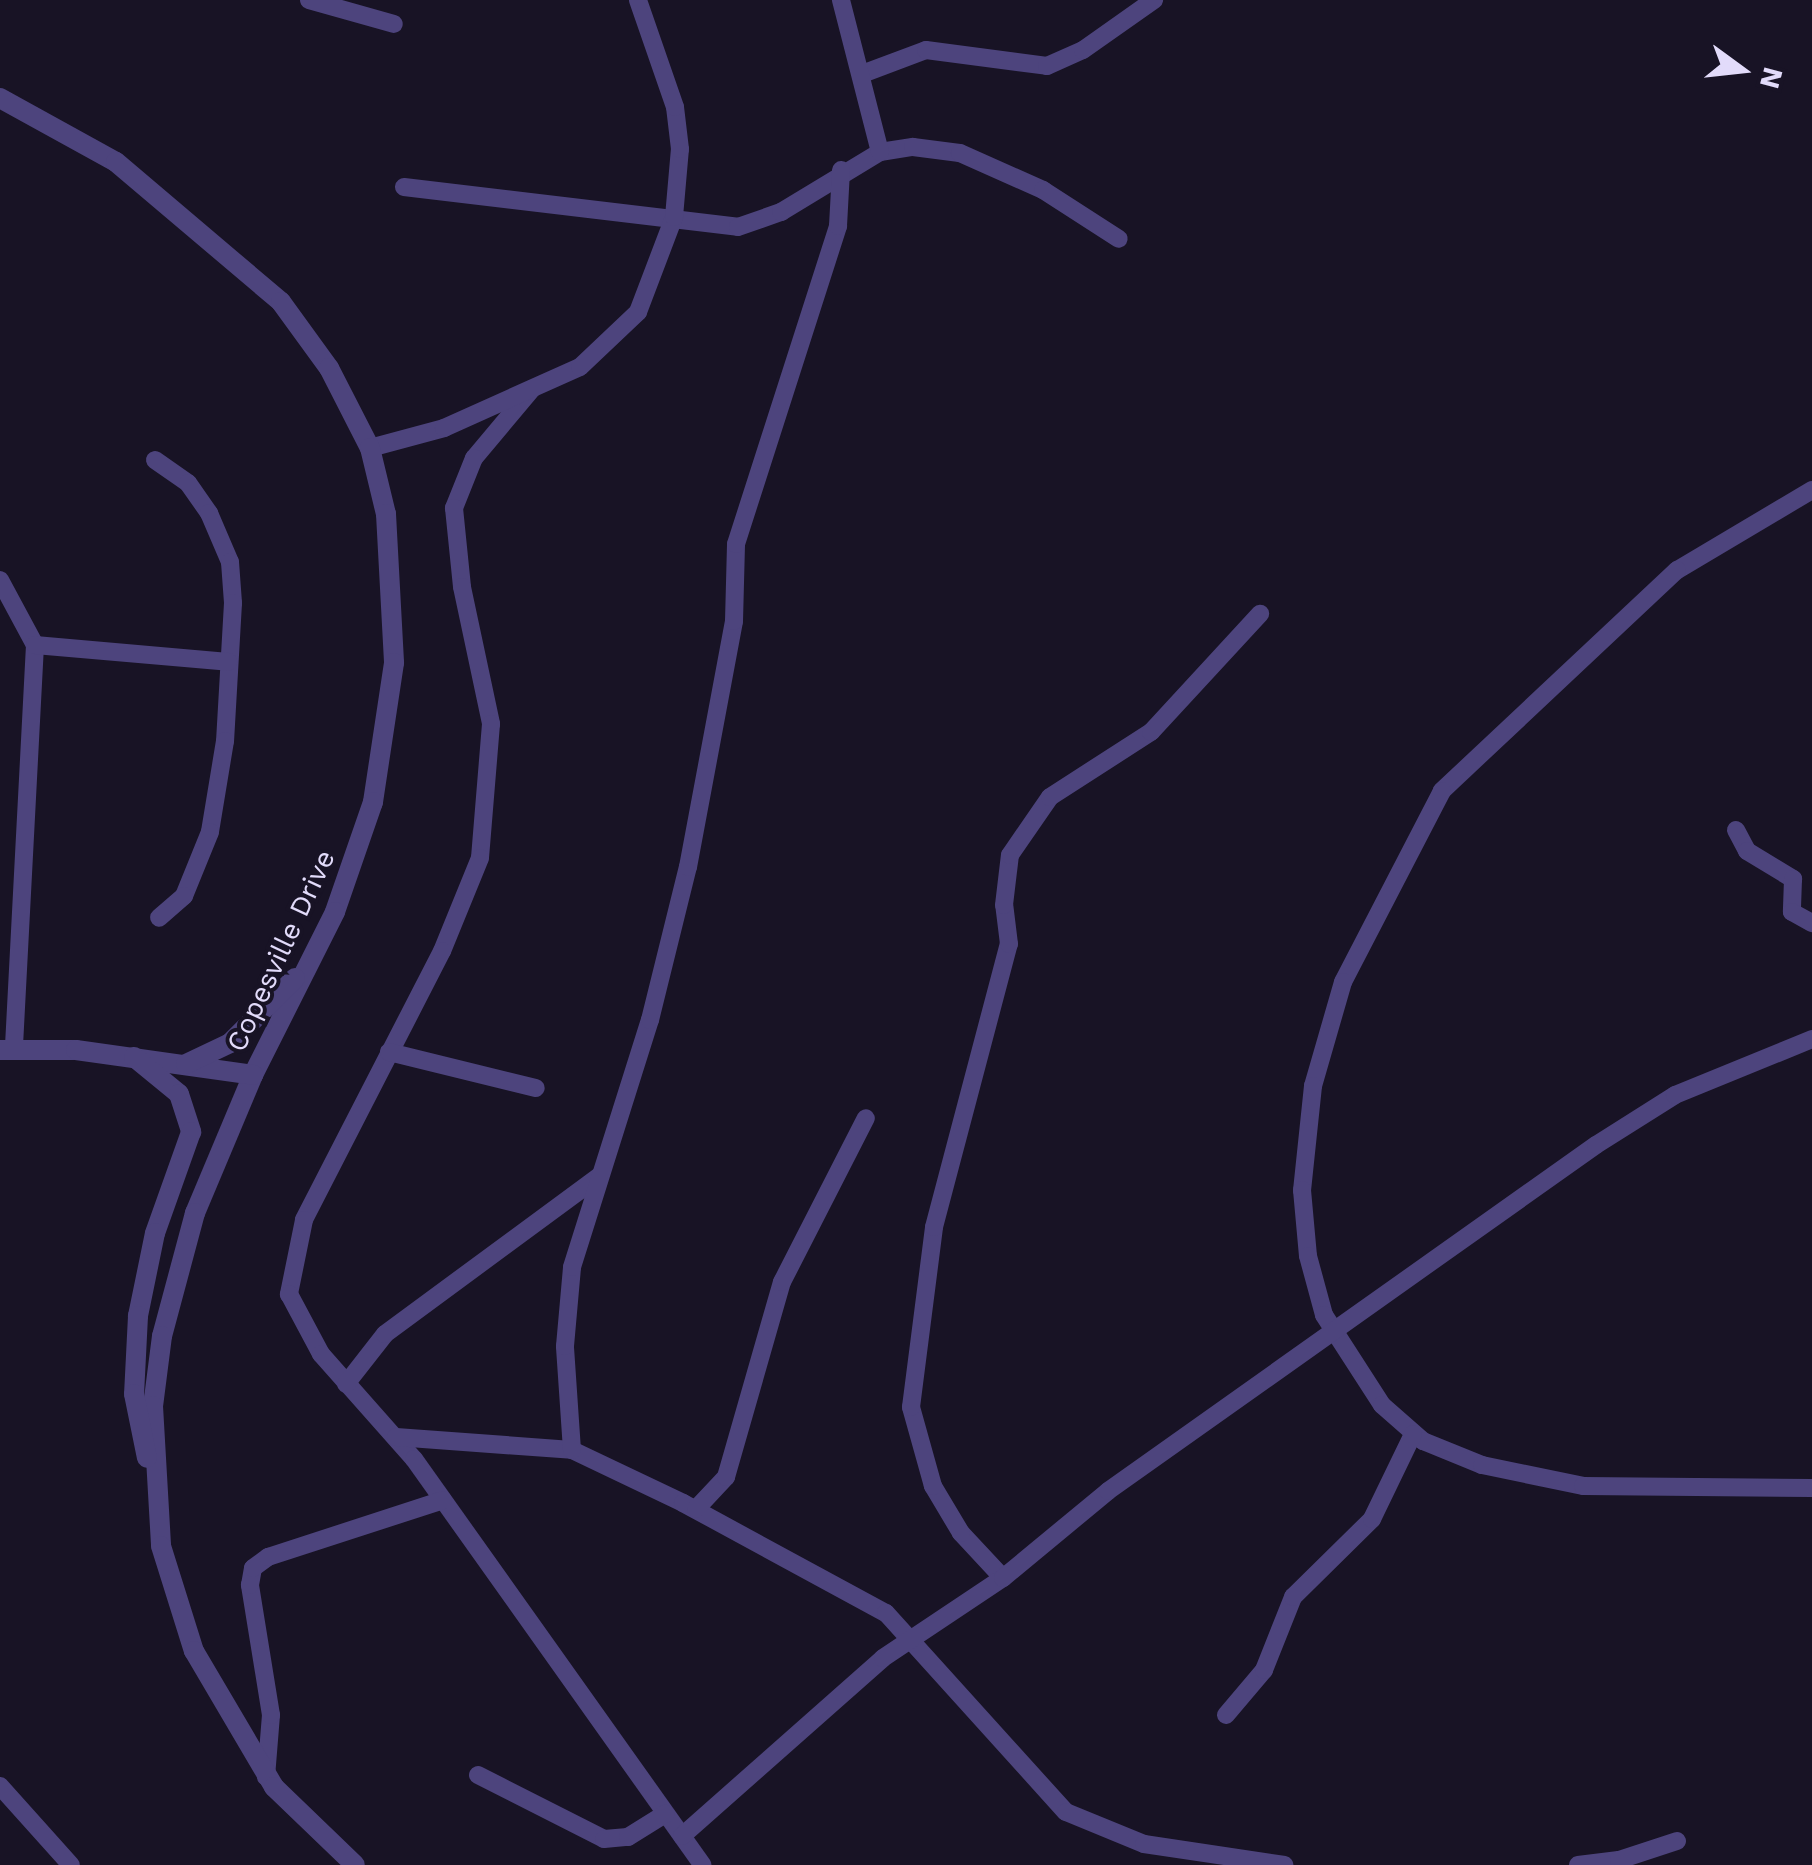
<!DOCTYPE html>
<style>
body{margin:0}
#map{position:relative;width:1812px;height:1865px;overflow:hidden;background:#181325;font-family:"Work Sans",sans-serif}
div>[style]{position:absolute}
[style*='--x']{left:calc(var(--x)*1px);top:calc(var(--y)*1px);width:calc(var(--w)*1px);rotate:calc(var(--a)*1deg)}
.minor>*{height:18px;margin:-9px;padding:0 9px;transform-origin:9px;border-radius:9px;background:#4d447d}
.tertiary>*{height:20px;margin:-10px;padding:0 10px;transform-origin:10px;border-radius:10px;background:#4d447d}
span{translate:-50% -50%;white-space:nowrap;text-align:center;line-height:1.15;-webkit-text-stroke:8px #181325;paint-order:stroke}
.street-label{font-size:28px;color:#e2dbfa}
.north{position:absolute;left:1692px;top:20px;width:100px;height:100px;-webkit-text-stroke:8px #181325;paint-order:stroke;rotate:105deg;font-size:28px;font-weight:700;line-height:40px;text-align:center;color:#e2dbfa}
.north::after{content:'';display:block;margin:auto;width:35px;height:45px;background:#e2dbfa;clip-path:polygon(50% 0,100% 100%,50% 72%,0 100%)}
</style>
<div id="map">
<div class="minor">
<i style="--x:309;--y:0;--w:88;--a:15.8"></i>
<i style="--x:862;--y:74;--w:68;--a:-20.6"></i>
<i style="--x:926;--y:50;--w:122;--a:7.5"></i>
<i style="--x:1047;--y:66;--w:39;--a:-24"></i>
<i style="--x:1083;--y:50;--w:87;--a:-35.2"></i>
<i style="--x:880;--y:152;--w:33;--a:-9"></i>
<i style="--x:913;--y:147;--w:47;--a:7.3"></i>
<i style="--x:960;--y:153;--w:91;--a:24"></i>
<i style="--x:1043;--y:190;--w:90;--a:32.8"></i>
<i style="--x:404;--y:187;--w:336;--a:6.8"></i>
<i style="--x:738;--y:227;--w:46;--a:-19.2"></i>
<i style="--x:781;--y:212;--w:116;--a:-31.2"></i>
<i style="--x:880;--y:152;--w:157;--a:-104.4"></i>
<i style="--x:532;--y:389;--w:90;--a:130"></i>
<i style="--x:474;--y:458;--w:54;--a:111.8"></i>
<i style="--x:454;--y:508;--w:79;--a:84.2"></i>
<i style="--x:462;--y:587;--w:140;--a:78"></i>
<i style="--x:491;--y:724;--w:134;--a:94.7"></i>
<i style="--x:480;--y:858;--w:100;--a:112.2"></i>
<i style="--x:442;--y:951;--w:302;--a:117.2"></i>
<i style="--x:304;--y:1220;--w:76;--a:101.5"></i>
<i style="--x:289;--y:1294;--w:68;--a:61.9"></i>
<i style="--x:321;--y:1354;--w:140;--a:48.5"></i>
<i style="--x:414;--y:1459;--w:498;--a:54.6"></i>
<i style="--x:370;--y:448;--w:77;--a:-15.1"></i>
<i style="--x:444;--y:428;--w:149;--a:-24.2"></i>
<i style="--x:580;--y:367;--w:80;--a:-43.5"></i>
<i style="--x:638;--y:312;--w:102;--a:-69.2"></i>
<i style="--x:674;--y:217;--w:68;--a:-85"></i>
<i style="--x:680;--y:149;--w:42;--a:-96.8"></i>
<i style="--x:675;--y:107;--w:113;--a:-109.1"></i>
<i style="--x:155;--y:460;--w:40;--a:34.9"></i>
<i style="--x:188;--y:483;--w:37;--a:55"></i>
<i style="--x:209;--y:513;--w:53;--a:66.8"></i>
<i style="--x:230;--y:562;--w:41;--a:85.8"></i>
<i style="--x:233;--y:603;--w:138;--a:93.3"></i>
<i style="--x:225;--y:741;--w:92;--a:99.4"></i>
<i style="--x:210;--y:832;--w:69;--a:112.1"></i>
<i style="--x:184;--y:896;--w:33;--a:139"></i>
<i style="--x:1812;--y:490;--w:157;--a:149.3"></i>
<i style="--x:1677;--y:570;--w:323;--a:136.8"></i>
<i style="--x:1442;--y:791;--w:215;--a:117.4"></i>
<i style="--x:1343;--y:982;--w:108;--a:106.1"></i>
<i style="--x:1313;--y:1086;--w:105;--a:96"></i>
<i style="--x:1302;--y:1190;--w:66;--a:84.8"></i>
<i style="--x:1308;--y:1256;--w:61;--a:74.8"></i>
<i style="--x:1324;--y:1315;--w:107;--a:57.2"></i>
<i style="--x:1382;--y:1405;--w:55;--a:41.3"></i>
<i style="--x:1423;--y:1441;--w:64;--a:22.1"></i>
<i style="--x:1482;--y:1465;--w:103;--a:11.7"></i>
<i style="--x:1583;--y:1486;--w:229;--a:0.5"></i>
<i style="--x:0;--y:580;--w:74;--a:61.7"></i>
<i style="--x:35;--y:645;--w:403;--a:93"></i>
<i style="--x:35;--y:645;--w:194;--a:5"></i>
<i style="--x:1736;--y:830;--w:24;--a:62"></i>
<i style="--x:1747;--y:851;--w:54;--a:31.3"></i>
<i style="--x:1793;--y:879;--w:33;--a:92"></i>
<i style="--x:1792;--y:912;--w:23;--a:29"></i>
<i style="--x:389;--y:1052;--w:151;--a:13.8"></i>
<i style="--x:346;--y:1384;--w:63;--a:-52"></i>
<i style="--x:385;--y:1334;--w:266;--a:-36.4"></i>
<i style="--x:396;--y:1437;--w:176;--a:4.2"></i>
<i style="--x:572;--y:1450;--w:123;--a:25.5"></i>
<i style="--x:683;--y:1503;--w:231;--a:28.5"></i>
<i style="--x:886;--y:1613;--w:268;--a:47.9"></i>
<i style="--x:1066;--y:1812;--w:84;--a:22.3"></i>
<i style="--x:1144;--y:1844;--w:142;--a:8.5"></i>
<i style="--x:572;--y:1450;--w:104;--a:-93.9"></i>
<i style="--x:565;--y:1346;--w:79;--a:-84.9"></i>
<i style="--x:572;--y:1267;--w:259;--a:-72.5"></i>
<i style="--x:650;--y:1020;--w:158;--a:-76.1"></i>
<i style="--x:688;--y:867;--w:250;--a:-79.4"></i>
<i style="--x:734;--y:621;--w:77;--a:-88.5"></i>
<i style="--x:736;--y:544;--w:334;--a:-72.2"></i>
<i style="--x:838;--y:226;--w:56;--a:-86.9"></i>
<i style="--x:696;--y:1509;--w:44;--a:-46.8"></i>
<i style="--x:726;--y:1477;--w:203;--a:-74"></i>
<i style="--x:782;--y:1282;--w:184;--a:-62.9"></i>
<i style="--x:1003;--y:1578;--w:62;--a:-133"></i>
<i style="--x:961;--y:1533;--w:55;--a:-120.8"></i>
<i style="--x:933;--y:1486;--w:82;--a:-105.6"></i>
<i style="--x:911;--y:1407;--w:181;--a:-82.7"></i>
<i style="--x:934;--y:1227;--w:293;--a:-75.2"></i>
<i style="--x:1009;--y:944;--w:39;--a:-97"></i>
<i style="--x:1004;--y:905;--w:50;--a:-83.2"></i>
<i style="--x:1010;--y:855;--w:70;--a:-55.4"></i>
<i style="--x:1050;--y:797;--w:120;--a:-32.8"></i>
<i style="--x:1151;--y:732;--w:161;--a:-47.3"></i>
<i style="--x:1226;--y:1715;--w:59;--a:-49.8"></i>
<i style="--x:1264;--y:1670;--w:79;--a:-68.3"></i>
<i style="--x:1293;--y:1597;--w:111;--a:-44.6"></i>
<i style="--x:1372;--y:1519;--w:94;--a:-64.2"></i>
<i style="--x:478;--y:1775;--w:141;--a:26.9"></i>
<i style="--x:604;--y:1839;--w:24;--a:-5"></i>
<i style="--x:628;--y:1837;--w:44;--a:-31.9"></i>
<i style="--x:266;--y:1777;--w:62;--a:-85.4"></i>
<i style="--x:271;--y:1715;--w:132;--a:-99.2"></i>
<i style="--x:250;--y:1585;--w:17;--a:-80"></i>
<i style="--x:253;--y:1568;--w:19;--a:-36"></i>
<i style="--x:268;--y:1557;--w:184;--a:-18"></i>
<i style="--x:0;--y:1786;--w:106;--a:48.1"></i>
<i style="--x:682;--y:1836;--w:268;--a:-41.5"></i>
<i style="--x:883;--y:1658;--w:144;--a:-33.7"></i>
<i style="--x:1003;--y:1578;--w:136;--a:-39.6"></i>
<i style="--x:1108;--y:1491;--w:598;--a:-35.34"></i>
<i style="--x:1596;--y:1145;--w:93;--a:-32.3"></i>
<i style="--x:1675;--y:1095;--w:148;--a:-22.2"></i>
<i style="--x:1578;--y:1865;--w:41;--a:-7"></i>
<i style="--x:1619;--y:1860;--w:61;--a:-18.1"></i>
</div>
<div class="tertiary">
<i style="--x:0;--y:98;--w:132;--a:28.9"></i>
<i style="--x:116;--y:162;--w:216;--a:40.3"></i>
<i style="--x:281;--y:302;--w:82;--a:54"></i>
<i style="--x:329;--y:368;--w:90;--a:62.9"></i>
<i style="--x:370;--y:448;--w:68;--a:76.4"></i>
<i style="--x:386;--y:514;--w:149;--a:86.9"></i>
<i style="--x:394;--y:663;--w:141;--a:98.6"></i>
<i style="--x:373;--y:802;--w:116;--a:109.1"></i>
<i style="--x:335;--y:912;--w:182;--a:116.7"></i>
<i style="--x:253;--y:1075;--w:150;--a:112.8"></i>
<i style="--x:195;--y:1213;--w:127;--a:105"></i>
<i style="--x:162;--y:1336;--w:71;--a:97.3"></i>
<i style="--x:153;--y:1406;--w:140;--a:86.7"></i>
<i style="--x:161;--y:1546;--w:110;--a:72.6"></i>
<i style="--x:194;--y:1651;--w:158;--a:59.5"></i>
<i style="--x:274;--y:1787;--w:112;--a:43.9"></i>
<i style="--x:0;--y:1050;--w:76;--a:0"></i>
<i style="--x:76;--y:1050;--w:179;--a:8"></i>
<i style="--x:134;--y:1057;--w:58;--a:39.4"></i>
<i style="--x:179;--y:1094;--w:40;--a:72"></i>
<i style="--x:191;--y:1132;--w:107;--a:109.6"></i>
<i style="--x:155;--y:1233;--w:85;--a:101.6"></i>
<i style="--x:138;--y:1316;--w:78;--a:92.9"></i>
<i style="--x:134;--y:1394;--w:65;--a:78.5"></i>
<i style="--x:186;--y:1064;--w:49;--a:-25.5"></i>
<i style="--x:230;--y:1043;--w:92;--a:-45"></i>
</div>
<div class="street-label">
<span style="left:281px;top:951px;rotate:-65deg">Copesville Drive</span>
</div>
<div class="north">N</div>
</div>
